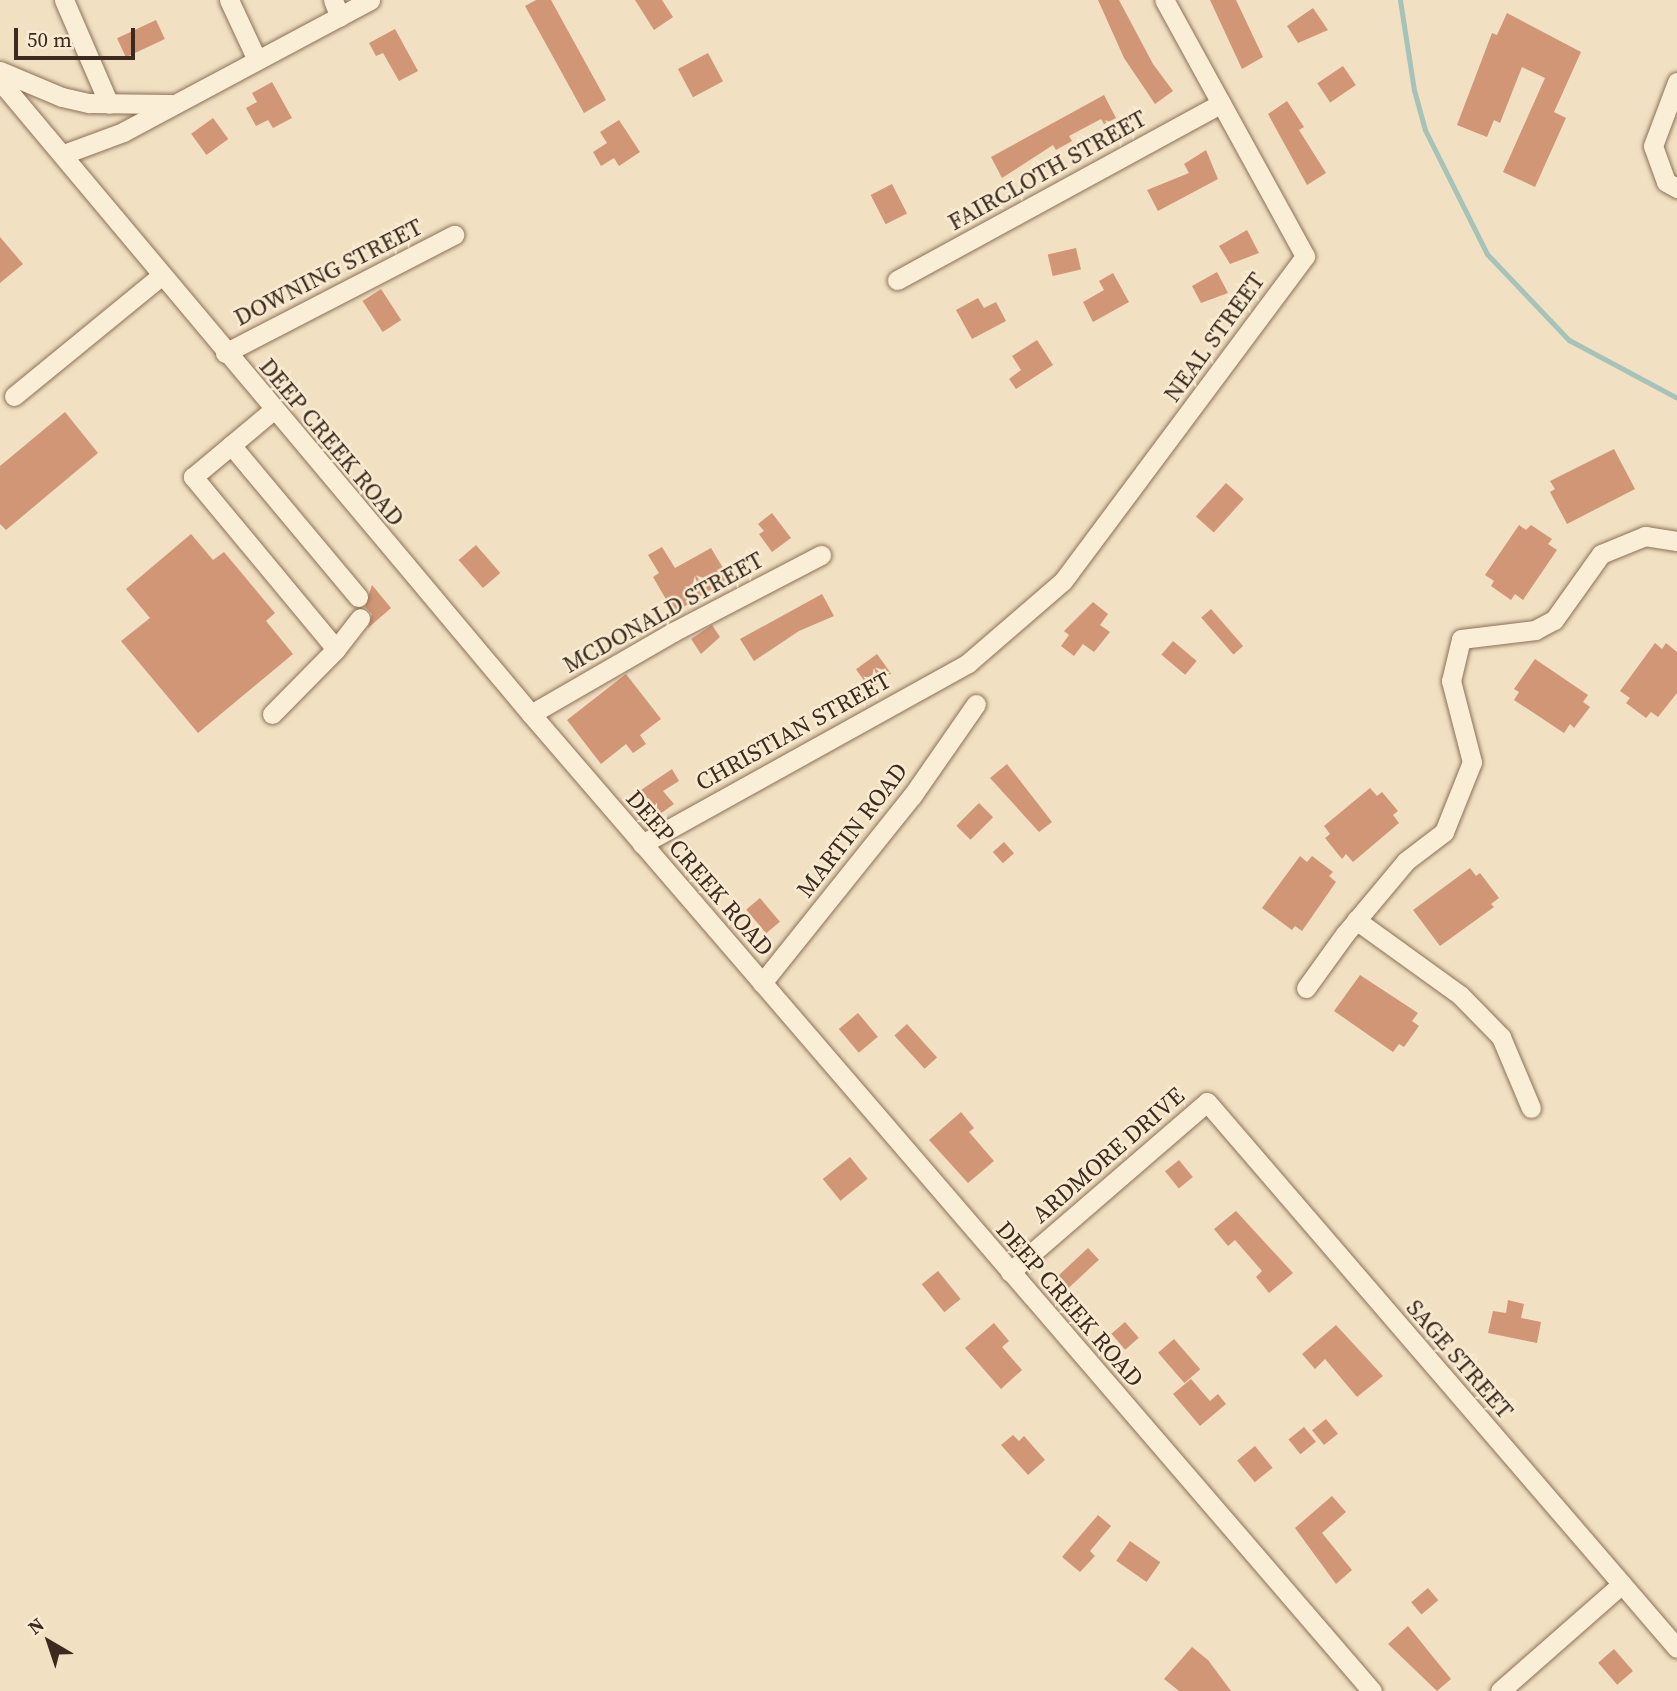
<!DOCTYPE html>
<style>
body{margin:0}
#map{position:relative;width:1677px;height:1691px;overflow:hidden;background:#f1e0c2;font-family:"Source Serif 4",serif}
div>[style]{position:absolute}
[style*='--x']{left:calc(var(--x)*1px);top:calc(var(--y)*1px);width:calc(var(--w)*1px);rotate:calc(var(--a)*1deg)}
.stream>*{height:5px;margin:-2.5px;padding:0 2.5px;transform-origin:2.5px;border-radius:2.5px;background:#a5c3b8}
.building>*{inset:0;background:#d19675;transform-origin:0 0}
.roads{filter:drop-shadow(0 0 2px #8c7058) drop-shadow(0 0 2px #8c7058)}
.minor>*{height:19px;margin:-9.5px;padding:0 9.5px;transform-origin:9.5px;border-radius:9.5px;background:#fbeed6}
span{translate:-50% -50%;white-space:nowrap;text-align:center;line-height:1.15;-webkit-text-stroke:5px #f8ebd2;paint-order:stroke}
.street-label{font-size:24px;color:#3b2a1d}
.north{position:absolute;left:14px;top:1607px;width:70px;height:70px;-webkit-text-stroke:5px #f8ebd2;paint-order:stroke;rotate:321deg;font-size:19px;font-weight:700;line-height:28px;text-align:center;color:#3b2a1d}
.north::after{content:'';display:block;margin:auto;width:24px;height:32px;background:#3b2a1d;clip-path:polygon(50% 0,100% 100%,50% 72%,0 100%)}
.scale{position:absolute;left:14px;top:28px;width:121px;height:32px;box-sizing:border-box;border:4px solid #3b2a1d;border-top:0;padding-left:9px;font-size:21px;line-height:24px;white-space:nowrap;color:#3b2a1d;-webkit-text-stroke:5px #f8ebd2;paint-order:stroke}
</style>
<div id="map">
<div class="stream">
<i style="--x:1400;--y:0;--w:91;--a:81.2"></i>
<i style="--x:1414;--y:90;--w:41;--a:74.6"></i>
<i style="--x:1425;--y:130;--w:139;--a:63.4"></i>
<i style="--x:1487;--y:254;--w:119;--a:46.4"></i>
<i style="--x:1569;--y:340;--w:123;--a:28.2"></i>
</div>
<div class="building">
<i style="clip-path:polygon(536px 0,551px 0,606px 100px,584px 113px,525px 6px)"></i>
<i style="clip-path:polygon(635px 0,662px 0,673px 17px,654px 30px)"></i>
<i style="clip-path:polygon(1098px 0,1119px 0,1153px 64px,1173px 91px,1155px 104px,1124px 58px)"></i>
<i style="clip-path:polygon(1210px 0,1236px 0,1263px 57px,1242px 69px)"></i>
<i style="clip-path:polygon(1313px 8px,1328px 30px,1298px 43px,1287px 26px)"></i>
<i style="clip-path:polygon(1507px 13px,1581px 52px,1554px 112px,1566px 118px,1535px 187px,1503px 172px,1545px 78px,1522px 67px,1500px 123px,1494px 120px,1487px 137px,1457px 125px,1492px 33px,1497px 35px)"></i>
<i style="left:156px;top:20px;width:21px;height:43px;rotate:65deg"></i>
<i style="clip-path:polygon(395px 29px,418px 71px,399px 81px,383px 53px,376px 56px,369px 43px)"></i>
<i style="left:708px;top:53px;width:32px;height:34px;rotate:62deg"></i>
<i style="left:1343px;top:66px;width:23px;height:31px;rotate:56deg"></i>
<i style="clip-path:polygon(272px 82px,292px 118px,273px 128px,268px 120px,256px 126px,246px 108px,257px 102px,252px 93px)"></i>
<i style="clip-path:polygon(1104px 95px,1116px 118px,1104px 124px,1101px 119px,1069px 136px,1072px 141px,1056px 150px,1053px 145px,1002px 178px,991px 157px)"></i>
<i style="clip-path:polygon(1287px 101px,1304px 127px,1299px 130px,1326px 173px,1307px 185px,1268px 114px)"></i>
<i style="left:213px;top:118px;width:26px;height:27px;rotate:54deg"></i>
<i style="clip-path:polygon(619px 120px,640px 152px,619px 166px,614px 158px,601px 166px,593px 152px,607px 143px,600px 132px)"></i>
<i style="clip-path:polygon(1206px 150px,1218px 179px,1158px 211px,1147px 190px,1189px 173px,1184px 164px)"></i>
<i style="left:892px;top:184px;width:33px;height:24px;rotate:63deg"></i>
<i style="clip-path:polygon(1247px 230px,1259px 253px,1230px 264px,1219px 246px)"></i>
<i style="clip-path:polygon(0 237px,23px 264px,0 283px)"></i>
<i style="left:1076px;top:248px;width:22px;height:29px;rotate:77deg"></i>
<i style="clip-path:polygon(1217px 272px,1228px 293px,1201px 303px,1192px 286px)"></i>
<i style="clip-path:polygon(1113px 273px,1129px 302px,1093px 322px,1083px 302px,1104px 290px,1099px 281px)"></i>
<i style="left:381px;top:289px;width:37px;height:22px;rotate:57deg"></i>
<i style="clip-path:polygon(978px 298px,984px 308px,996px 302px,1006px 321px,972px 339px,956px 310px)"></i>
<i style="clip-path:polygon(1037px 340px,1053px 365px,1016px 389px,1009px 379px,1021px 370px,1012px 356px)"></i>
<i style="clip-path:polygon(65px 412px,98px 453px,6px 530px,0 524px,0 466px)"></i>
<i style="clip-path:polygon(1614px 449px,1635px 489px,1567px 524px,1550px 492px,1555px 489px,1550px 481px)"></i>
<i style="left:1226px;top:483px;width:24px;height:45px;rotate:42deg"></i>
<i style="clip-path:polygon(772px 513px,791px 538px,772px 552px,759px 534px,764px 531px,758px 524px)"></i>
<i style="clip-path:polygon(1519px 525px,1526px 530px,1531px 525px,1552px 539px,1548px 544px,1557px 550px,1523px 600px,1515px 594px,1511px 600px,1491px 586px,1494px 581px,1485px 575px)"></i>
<i style="clip-path:polygon(191px 534px,213px 560px,224px 552px,275px 613px,266px 621px,293px 654px,198px 733px,121px 641px,150px 618px,126px 589px)"></i>
<i style="left:476px;top:545px;width:37px;height:23px;rotate:49deg"></i>
<i style="clip-path:polygon(662px 547px,675px 568px,711px 548px,729px 578px,674px 613px,653px 577px,659px 573px,648px 555px)"></i>
<i style="clip-path:polygon(372px 585px,391px 608px,368px 628px,372px 614px,365px 607px)"></i>
<i style="clip-path:polygon(822px 594px,834px 616px,799px 631px,754px 661px,740px 639px)"></i>
<i style="clip-path:polygon(1093px 602px,1108px 614px,1100px 625px,1110px 632px,1094px 652px,1083px 644px,1074px 656px,1061px 646px,1069px 635px,1064px 631px)"></i>
<i style="left:1211px;top:609px;width:49px;height:13px;rotate:49deg"></i>
<i style="clip-path:polygon(712px 625px,720px 637px,701px 654px,691px 639px)"></i>
<i style="left:1173px;top:641px;width:31px;height:18px;rotate:40deg"></i>
<i style="clip-path:polygon(1655px 643px,1662px 649px,1666px 643px,1677px 652px,1677px 693px,1658px 717px,1651px 712px,1646px 718px,1626px 703px,1630px 698px,1620px 691px)"></i>
<i style="left:877px;top:654px;width:24px;height:26px;rotate:54deg"></i>
<i style="clip-path:polygon(1535px 659px,1588px 695px,1583px 702px,1590px 707px,1574px 728px,1570px 724px,1564px 733px,1514px 700px,1519px 692px,1514px 689px)"></i>
<i style="clip-path:polygon(626px 674px,661px 719px,640px 735px,646px 744px,633px 753px,626px 744px,601px 764px,567px 720px)"></i>
<i style="clip-path:polygon(1007px 764px,1052px 822px,1039px 832px,990px 778px)"></i>
<i style="clip-path:polygon(672px 769px,679px 781px,663px 791px,674px 804px,660px 814px,641px 790px)"></i>
<i style="clip-path:polygon(1370px 788px,1377px 796px,1382px 792px,1398px 811px,1393px 815px,1399px 823px,1353px 862px,1346px 854px,1342px 859px,1325px 838px,1330px 834px,1324px 826px)"></i>
<i style="left:979px;top:803px;width:20px;height:32px;rotate:45deg"></i>
<i style="left:1004px;top:842px;width:15px;height:15px;rotate:48deg"></i>
<i style="clip-path:polygon(1300px 856px,1307px 862px,1312px 856px,1333px 872px,1329px 876px,1336px 882px,1302px 931px,1295px 926px,1292px 930px,1262px 908px)"></i>
<i style="clip-path:polygon(1470px 868px,1476px 876px,1480px 873px,1499px 898px,1491px 904px,1494px 907px,1440px 946px,1413px 910px)"></i>
<i style="left:760px;top:898px;width:31px;height:18px;rotate:50deg"></i>
<i style="clip-path:polygon(1360px 975px,1418px 1013px,1412px 1021px,1419px 1026px,1404px 1047px,1399px 1044px,1393px 1052px,1334px 1011px)"></i>
<i style="left:858px;top:1013px;width:31px;height:25px;rotate:50deg"></i>
<i style="left:907px;top:1024px;width:45px;height:17px;rotate:48deg"></i>
<i style="clip-path:polygon(961px 1112px,974px 1128px,969px 1132px,994px 1161px,968px 1183px,929px 1140px)"></i>
<i style="left:850px;top:1157px;width:28px;height:35px;rotate:51deg"></i>
<i style="left:1179px;top:1160px;width:22px;height:18px;rotate:51deg"></i>
<i style="clip-path:polygon(1236px 1211px,1293px 1273px,1269px 1293px,1256px 1277px,1262px 1271px,1235px 1240px,1228px 1246px,1214px 1229px)"></i>
<i style="left:1088px;top:1248px;width:16px;height:43px;rotate:47deg"></i>
<i style="left:938px;top:1271px;width:36px;height:21px;rotate:51deg"></i>
<i style="clip-path:polygon(1508px 1300px,1524px 1304px,1521px 1318px,1541px 1322px,1537px 1343px,1488px 1333px,1493px 1311px,1506px 1313px)"></i>
<i style="left:1125px;top:1322px;width:21px;height:18px;rotate:49deg"></i>
<i style="clip-path:polygon(994px 1323px,1009px 1341px,1002px 1347px,1022px 1370px,1001px 1389px,965px 1348px)"></i>
<i style="clip-path:polygon(1336px 1325px,1383px 1376px,1357px 1397px,1325px 1359px,1315px 1369px,1302px 1354px)"></i>
<i style="left:1174px;top:1339px;width:40px;height:21px;rotate:49deg"></i>
<i style="clip-path:polygon(1191px 1379px,1210px 1401px,1218px 1394px,1226px 1404px,1200px 1426px,1173px 1394px)"></i>
<i style="left:1326px;top:1419px;width:19px;height:18px;rotate:51deg"></i>
<i style="left:1304px;top:1427px;width:19px;height:20px;rotate:51deg"></i>
<i style="clip-path:polygon(1013px 1435px,1019px 1441px,1024px 1436px,1045px 1460px,1028px 1475px,1001px 1445px)"></i>
<i style="left:1255px;top:1446px;width:28px;height:23px;rotate:51deg"></i>
<i style="clip-path:polygon(1332px 1496px,1346px 1512px,1322px 1533px,1352px 1570px,1336px 1584px,1295px 1528px)"></i>
<i style="clip-path:polygon(1098px 1515px,1111px 1526px,1090px 1551px,1095px 1556px,1080px 1572px,1062px 1557px)"></i>
<i style="left:1130px;top:1541px;width:37px;height:24px;rotate:35deg"></i>
<i style="left:1428px;top:1588px;width:16px;height:22px;rotate:50deg"></i>
<i style="clip-path:polygon(1408px 1626px,1451px 1679px,1437px 1691px,1388px 1644px)"></i>
<i style="clip-path:polygon(1192px 1647px,1208px 1660px,1231px 1691px,1179px 1691px,1164px 1679px)"></i>
<i style="left:1614px;top:1649px;width:29px;height:21px;rotate:49deg"></i>
</div>
<div class="roads">
<div class="minor">
<i style="--x:64;--y:0;--w:113;--a:66.6"></i>
<i style="--x:229;--y:0;--w:66;--a:65"></i>
<i style="--x:333;--y:0;--w:18;--a:68"></i>
<i style="--x:0;--y:71;--w:67;--a:22.8"></i>
<i style="--x:62;--y:97;--w:28;--a:13"></i>
<i style="--x:89;--y:103;--w:82;--a:0.7"></i>
<i style="--x:0;--y:81;--w:826;--a:50.01"></i>
<i style="--x:531;--y:714;--w:1289;--a:49.28"></i>
<i style="--x:1677;--y:82;--w:68;--a:110.6"></i>
<i style="--x:1653;--y:146;--w:38;--a:70"></i>
<i style="--x:1666;--y:182;--w:13;--a:29"></i>
<i style="--x:64;--y:154;--w:63;--a:-20.4"></i>
<i style="--x:123;--y:132;--w:280;--a:-28.1"></i>
<i style="--x:897;--y:280;--w:369;--a:-28.6"></i>
<i style="--x:225;--y:353;--w:258;--a:-27.3"></i>
<i style="--x:14;--y:396;--w:191;--a:-39.3"></i>
<i style="--x:231;--y:445;--w:198;--a:50.1"></i>
<i style="--x:336;--y:649;--w:39;--a:-52"></i>
<i style="--x:272;--y:714;--w:91;--a:-45.4"></i>
<i style="--x:336;--y:649;--w:224;--a:-129.7"></i>
<i style="--x:193;--y:477;--w:104;--a:-39.9"></i>
<i style="--x:531;--y:714;--w:164;--a:-30"></i>
<i style="--x:673;--y:632;--w:167;--a:-27.5"></i>
<i style="--x:642;--y:844;--w:373;--a:-29"></i>
<i style="--x:968;--y:663;--w:125;--a:-40.8"></i>
<i style="--x:1063;--y:581;--w:405;--a:-53.3"></i>
<i style="--x:1305;--y:256;--w:292;--a:-118.8"></i>
<i style="--x:1356;--y:920;--w:128;--a:35.8"></i>
<i style="--x:1460;--y:995;--w:59;--a:45.7"></i>
<i style="--x:1501;--y:1037;--w:77;--a:67.1"></i>
<i style="--x:762;--y:983;--w:240;--a:-51.3"></i>
<i style="--x:912;--y:796;--w:112;--a:-55.2"></i>
<i style="--x:1306;--y:988;--w:67;--a:-54.2"></i>
<i style="--x:1345;--y:934;--w:95;--a:-50.1"></i>
<i style="--x:1406;--y:861;--w:48;--a:-37.3"></i>
<i style="--x:1444;--y:832;--w:75;--a:-68.2"></i>
<i style="--x:1472;--y:762;--w:84;--a:-104.5"></i>
<i style="--x:1451;--y:681;--w:43;--a:-76.6"></i>
<i style="--x:1461;--y:639;--w:75;--a:-6.9"></i>
<i style="--x:1535;--y:630;--w:21;--a:-28"></i>
<i style="--x:1554;--y:620;--w:81;--a:-54.5"></i>
<i style="--x:1601;--y:554;--w:48;--a:-22.2"></i>
<i style="--x:1645;--y:536;--w:32;--a:9"></i>
<i style="--x:1010;--y:1272;--w:260;--a:-40.8"></i>
<i style="--x:1207;--y:1102;--w:720;--a:49.28"></i>
<i style="--x:1500;--y:1691;--w:162;--a:-41.3"></i>
</div>
</div>
<div class="street-label">
<span style="left:1047px;top:170px;rotate:-29deg">FAIRCLOTH STREET</span>
<span style="left:328px;top:272px;rotate:-27deg">DOWNING STREET</span>
<span style="left:1214px;top:337px;rotate:-54deg">NEAL STREET</span>
<span style="left:332px;top:442px;rotate:50deg">DEEP CREEK ROAD</span>
<span style="left:663px;top:612px;rotate:-29deg">MCDONALD STREET</span>
<span style="left:793px;top:731px;rotate:-29deg">CHRISTIAN STREET</span>
<span style="left:852px;top:830px;rotate:-52deg">MARTIN ROAD</span>
<span style="left:700px;top:873px;rotate:49deg">DEEP CREEK ROAD</span>
<span style="left:1108px;top:1155px;rotate:-41deg">ARDMORE DRIVE</span>
<span style="left:1070px;top:1304px;rotate:49deg">DEEP CREEK ROAD</span>
<span style="left:1460px;top:1359px;rotate:49deg">SAGE STREET</span>
</div>
<div class="north">N</div>
<div class="scale">50 m</div>
</div>
